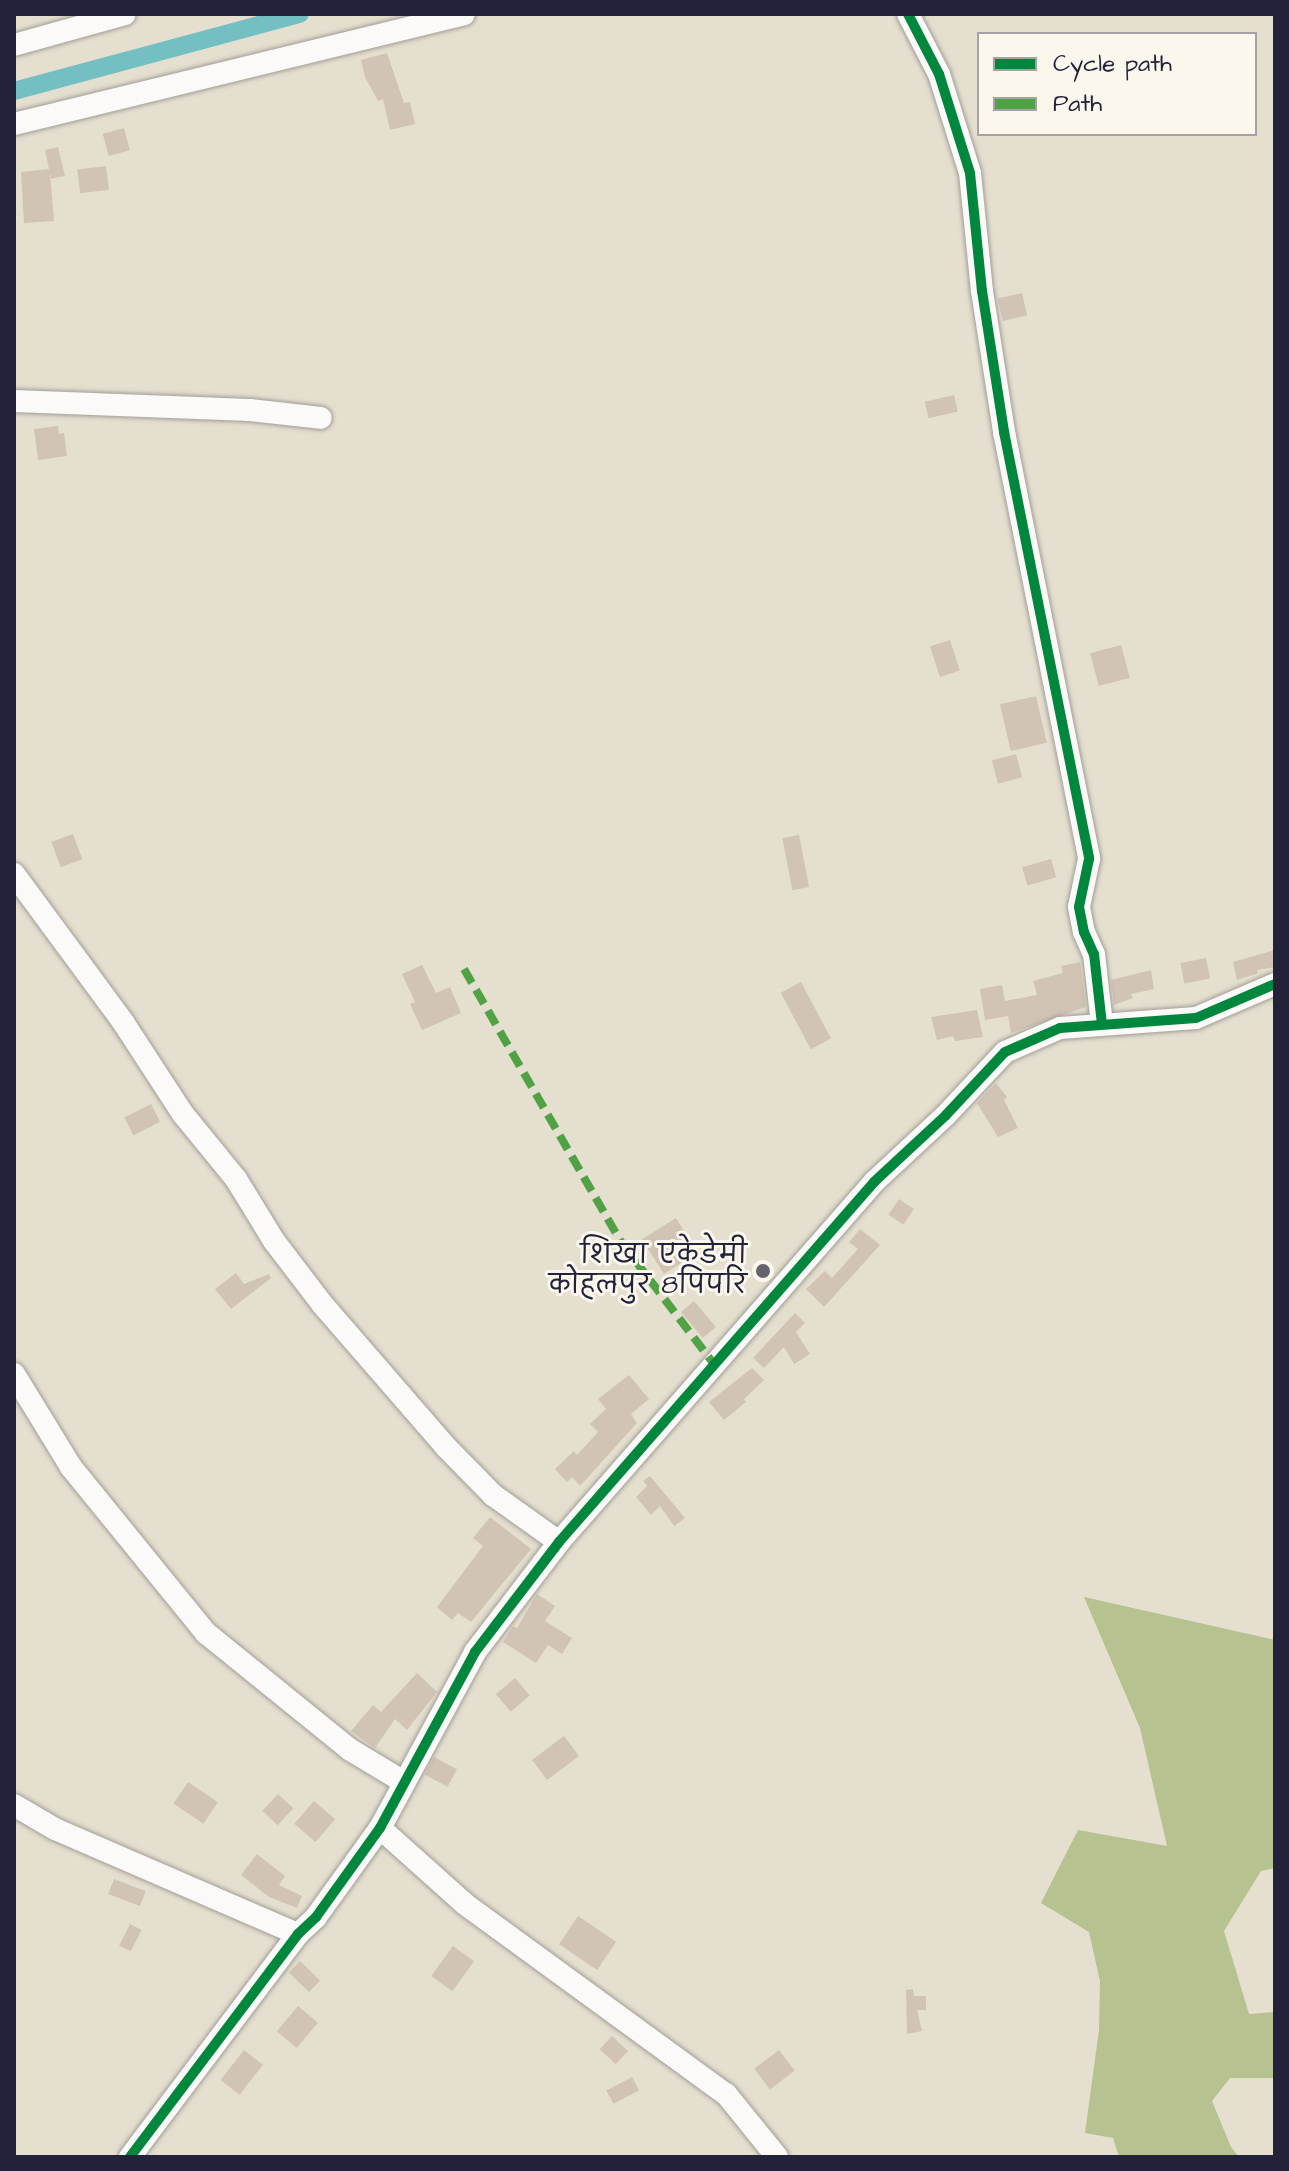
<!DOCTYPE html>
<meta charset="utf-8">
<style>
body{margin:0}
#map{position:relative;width:1289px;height:2171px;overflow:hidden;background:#e5dfcf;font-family:"Architects Daughter","Playpen Sans Deva",sans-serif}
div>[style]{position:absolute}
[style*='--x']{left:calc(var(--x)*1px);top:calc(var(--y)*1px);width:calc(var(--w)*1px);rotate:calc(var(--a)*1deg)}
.forest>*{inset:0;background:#b6c290}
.canal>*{height:18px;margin:-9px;padding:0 9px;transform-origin:9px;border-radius:9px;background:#73bfc2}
.building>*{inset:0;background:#d2c4b5;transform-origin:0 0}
.roads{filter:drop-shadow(0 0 2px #a19e97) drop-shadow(0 0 2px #a19e97)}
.minor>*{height:22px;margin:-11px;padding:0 11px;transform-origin:11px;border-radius:11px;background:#fbfaf8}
.quiet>*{height:8px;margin-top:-4px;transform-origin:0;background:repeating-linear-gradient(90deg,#50a245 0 16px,transparent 0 24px)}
.cycleway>*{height:10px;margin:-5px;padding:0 5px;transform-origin:5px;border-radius:5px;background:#00873e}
.dots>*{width:22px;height:22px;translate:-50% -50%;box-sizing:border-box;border:4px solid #fbf7ec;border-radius:50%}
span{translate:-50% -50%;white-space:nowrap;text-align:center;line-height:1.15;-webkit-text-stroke:6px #fbf7ec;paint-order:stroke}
.poi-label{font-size:26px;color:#22223b}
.right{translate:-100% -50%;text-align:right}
.frame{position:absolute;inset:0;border:16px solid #22223b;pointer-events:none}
.legend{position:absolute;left:977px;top:32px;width:280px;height:104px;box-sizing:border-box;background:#fbf7ec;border:2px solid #a4a2a5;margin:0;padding:10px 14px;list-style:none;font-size:24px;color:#22223b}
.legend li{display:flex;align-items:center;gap:16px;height:40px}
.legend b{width:40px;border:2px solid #a4a2a5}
</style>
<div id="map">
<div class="forest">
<i style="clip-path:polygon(1084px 1597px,1275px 1640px,1275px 1868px,1261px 1871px,1224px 1931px,1249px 2014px,1275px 2012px,1275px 2078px,1230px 2078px,1212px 2101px,1231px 2147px,1239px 2157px,1119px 2157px,1113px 2138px,1085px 2133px,1099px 2030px,1100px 1981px,1089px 1932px,1041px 1903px,1078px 1830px,1167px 1846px,1140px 1728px)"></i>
</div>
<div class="canal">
<i style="--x:14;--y:91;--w:296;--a:-15.1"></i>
</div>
<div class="building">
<i style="clip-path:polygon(387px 53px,404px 103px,410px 102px,415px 124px,390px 130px,383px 99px,378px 101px,365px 77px,361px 60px)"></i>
<i style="left:124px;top:128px;width:23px;height:22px;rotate:75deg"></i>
<i style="clip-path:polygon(58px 147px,65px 176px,51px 179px,50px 174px,54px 221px,24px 223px,21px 172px,49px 169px,45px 150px)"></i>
<i style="left:106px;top:166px;width:24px;height:29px;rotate:83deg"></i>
<i style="left:1022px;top:293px;width:23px;height:25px;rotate:77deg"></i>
<i style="left:954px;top:395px;width:17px;height:30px;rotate:77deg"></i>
<i style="clip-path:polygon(58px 426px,59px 434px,64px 433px,67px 456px,38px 460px,34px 429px)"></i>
<i style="left:950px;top:640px;width:32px;height:21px;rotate:72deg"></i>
<i style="left:1121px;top:645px;width:34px;height:32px;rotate:75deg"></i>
<i style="left:1036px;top:696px;width:48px;height:37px;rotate:77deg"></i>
<i style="left:1016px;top:754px;width:24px;height:25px;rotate:75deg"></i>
<i style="left:73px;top:834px;width:27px;height:23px;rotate:70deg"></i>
<i style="left:799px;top:835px;width:53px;height:17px;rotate:79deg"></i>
<i style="left:1051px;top:859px;width:19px;height:30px;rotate:74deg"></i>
<i style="clip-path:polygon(1275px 950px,1275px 967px,1257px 970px,1258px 973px,1237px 980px,1233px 962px)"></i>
<i style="left:1206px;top:958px;width:21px;height:26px;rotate:79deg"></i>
<i style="clip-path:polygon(1080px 962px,1086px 1007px,1011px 1033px,1008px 1016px,985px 1020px,980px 989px,1002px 985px,1005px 1001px,1037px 995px,1033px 981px,1063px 973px,1061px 966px)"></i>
<i style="clip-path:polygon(422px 965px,436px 993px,450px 987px,461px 1013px,422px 1030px,410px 1004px,415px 1002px,402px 974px)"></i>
<i style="clip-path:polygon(1151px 970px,1154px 989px,1131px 994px,1133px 998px,1114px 1005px,1111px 980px)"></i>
<i style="left:801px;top:982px;width:64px;height:23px;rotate:62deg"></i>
<i style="clip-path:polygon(977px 1010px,983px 1037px,955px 1041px,953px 1036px,937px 1040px,931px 1017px)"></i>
<i style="clip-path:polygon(996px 1083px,1007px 1097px,1004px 1100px,1018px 1128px,998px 1137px,977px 1103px)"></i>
<i style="left:151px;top:1104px;width:20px;height:30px;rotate:63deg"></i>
<i style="left:899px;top:1199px;width:18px;height:19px;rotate:34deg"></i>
<i style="left:676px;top:1218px;width:41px;height:40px;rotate:58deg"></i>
<i style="clip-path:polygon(860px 1229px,880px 1245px,824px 1307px,806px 1289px,825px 1271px,832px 1278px,858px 1249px,849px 1242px)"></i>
<i style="clip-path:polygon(236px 1273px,244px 1284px,269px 1274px,271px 1278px,231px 1309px,215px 1289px)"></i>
<i style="left:694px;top:1301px;width:34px;height:17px;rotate:50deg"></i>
<i style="clip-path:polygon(795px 1313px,805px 1323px,796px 1332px,810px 1354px,794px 1364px,784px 1347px,764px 1368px,753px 1358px)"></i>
<i style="clip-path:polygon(752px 1368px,764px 1380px,744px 1399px,746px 1402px,724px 1420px,709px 1402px)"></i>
<i style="clip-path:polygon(629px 1375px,649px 1399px,631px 1414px,637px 1423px,580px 1486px,572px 1477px,567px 1482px,555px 1469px,574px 1451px,577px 1455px,598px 1432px,590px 1424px,606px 1409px,598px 1399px)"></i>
<i style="clip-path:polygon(650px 1476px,685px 1518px,674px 1526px,660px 1506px,651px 1515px,636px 1497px,647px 1486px,643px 1481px)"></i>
<i style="clip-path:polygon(490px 1517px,531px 1549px,471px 1622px,458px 1613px,452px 1620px,437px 1607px,483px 1546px,473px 1538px)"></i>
<i style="clip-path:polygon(537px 1594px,555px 1606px,545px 1621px,572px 1638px,562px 1654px,548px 1645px,536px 1663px,503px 1642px,513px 1626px,517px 1628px)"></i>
<i style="clip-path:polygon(417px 1673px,437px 1692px,407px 1730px,395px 1719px,375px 1748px,351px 1731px,373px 1705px,381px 1712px)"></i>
<i style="left:515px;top:1678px;width:23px;height:25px;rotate:50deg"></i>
<i style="left:564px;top:1736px;width:25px;height:40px;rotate:53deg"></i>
<i style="left:434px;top:1757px;width:26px;height:20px;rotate:28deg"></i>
<i style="left:188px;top:1782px;width:36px;height:26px;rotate:34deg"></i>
<i style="left:278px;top:1794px;width:21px;height:23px;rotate:43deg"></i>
<i style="left:314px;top:1801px;width:28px;height:30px;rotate:41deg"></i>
<i style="clip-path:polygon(257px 1854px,285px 1876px,279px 1885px,302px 1896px,297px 1908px,269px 1897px,241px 1875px)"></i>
<i style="left:114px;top:1879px;width:34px;height:16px;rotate:21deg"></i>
<i style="left:578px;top:1916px;width:46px;height:34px;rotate:34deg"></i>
<i style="left:130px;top:1924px;width:13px;height:24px;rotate:27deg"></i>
<i style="left:453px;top:1946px;width:26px;height:37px;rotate:36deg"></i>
<i style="left:300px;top:1961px;width:28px;height:16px;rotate:44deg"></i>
<i style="clip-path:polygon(913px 1989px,914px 1996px,926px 1996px,926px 2010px,917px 2010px,922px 2031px,907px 2034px,906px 1990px)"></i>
<i style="left:298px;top:2006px;width:26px;height:33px;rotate:40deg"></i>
<i style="left:612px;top:2036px;width:22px;height:18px;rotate:43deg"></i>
<i style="left:244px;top:2050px;width:24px;height:38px;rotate:38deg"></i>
<i style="left:779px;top:2050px;width:26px;height:31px;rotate:53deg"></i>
<i style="left:632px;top:2077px;width:15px;height:29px;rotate:62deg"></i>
</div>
<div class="roads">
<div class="minor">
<i style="--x:908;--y:14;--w:68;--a:62.7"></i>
<i style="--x:939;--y:74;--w:104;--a:72.6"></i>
<i style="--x:970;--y:173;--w:119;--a:84.2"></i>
<i style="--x:982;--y:291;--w:143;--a:81.1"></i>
<i style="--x:1004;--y:432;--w:435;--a:78.7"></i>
<i style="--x:1089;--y:859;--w:49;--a:101.8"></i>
<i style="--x:1079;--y:907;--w:25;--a:79"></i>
<i style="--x:1084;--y:932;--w:24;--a:66"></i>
<i style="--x:1094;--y:954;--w:70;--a:83.5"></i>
<i style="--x:14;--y:45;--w:115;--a:-15.6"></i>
<i style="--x:14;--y:124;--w:463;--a:-13.7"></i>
<i style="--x:14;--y:401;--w:236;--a:2.2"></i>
<i style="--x:250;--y:410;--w:71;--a:6.4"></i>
<i style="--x:14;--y:874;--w:184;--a:53.6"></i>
<i style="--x:123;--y:1022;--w:110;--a:56.9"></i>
<i style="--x:183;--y:1114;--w:84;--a:50.8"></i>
<i style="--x:236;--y:1179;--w:73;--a:58.5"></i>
<i style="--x:274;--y:1241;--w:81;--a:52.6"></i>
<i style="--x:323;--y:1305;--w:186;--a:49.1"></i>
<i style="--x:445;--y:1446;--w:69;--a:45.6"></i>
<i style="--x:493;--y:1495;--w:81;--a:35.5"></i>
<i style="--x:14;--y:1374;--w:109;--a:58.5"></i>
<i style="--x:71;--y:1467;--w:214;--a:50.9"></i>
<i style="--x:206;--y:1633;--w:184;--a:39"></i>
<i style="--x:349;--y:1749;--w:64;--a:31"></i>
<i style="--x:14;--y:1805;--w:48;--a:30.3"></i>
<i style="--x:55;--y:1829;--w:265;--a:23.4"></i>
<i style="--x:380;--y:1828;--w:114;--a:41.8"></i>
<i style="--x:465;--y:1904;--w:323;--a:36.1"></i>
<i style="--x:726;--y:2094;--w:81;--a:51"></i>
<i style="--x:130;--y:2157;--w:279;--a:-53"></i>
<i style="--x:298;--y:1934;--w:25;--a:-43"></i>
<i style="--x:316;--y:1917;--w:110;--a:-54.3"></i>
<i style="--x:380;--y:1828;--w:200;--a:-61.6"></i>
<i style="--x:475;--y:1652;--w:138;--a:-52.6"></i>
<i style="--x:559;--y:1542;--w:478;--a:-48.8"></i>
<i style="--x:874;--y:1182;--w:98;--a:-42.9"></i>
<i style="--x:946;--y:1115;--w:86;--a:-46.9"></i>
<i style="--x:1005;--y:1052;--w:60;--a:-23.6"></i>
<i style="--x:1060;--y:1028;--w:136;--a:-4.2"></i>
<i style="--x:1196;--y:1018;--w:86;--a:-23.3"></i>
</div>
</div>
<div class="quiet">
<i style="--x:464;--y:969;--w:315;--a:60.1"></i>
<i style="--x:621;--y:1242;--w:153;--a:52.7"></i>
</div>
<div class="cycleway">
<i style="--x:908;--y:14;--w:68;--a:62.7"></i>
<i style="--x:939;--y:74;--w:104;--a:72.6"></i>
<i style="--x:970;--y:173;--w:119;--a:84.2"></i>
<i style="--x:982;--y:291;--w:143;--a:81.1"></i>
<i style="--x:1004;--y:432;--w:435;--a:78.7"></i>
<i style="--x:1089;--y:859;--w:49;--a:101.8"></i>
<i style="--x:1079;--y:907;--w:25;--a:79"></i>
<i style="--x:1084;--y:932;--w:24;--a:66"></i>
<i style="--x:1094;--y:954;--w:70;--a:83.5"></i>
<i style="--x:130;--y:2157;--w:279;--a:-53"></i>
<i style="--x:298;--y:1934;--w:25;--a:-43"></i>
<i style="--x:316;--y:1917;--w:110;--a:-54.3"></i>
<i style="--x:380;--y:1828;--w:200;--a:-61.6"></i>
<i style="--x:475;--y:1652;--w:138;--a:-52.6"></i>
<i style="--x:559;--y:1542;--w:478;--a:-48.8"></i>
<i style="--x:874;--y:1182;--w:98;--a:-42.9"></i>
<i style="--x:946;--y:1115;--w:86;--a:-46.9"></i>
<i style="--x:1005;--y:1052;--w:60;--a:-23.6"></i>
<i style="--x:1060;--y:1028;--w:136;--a:-4.2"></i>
<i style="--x:1196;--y:1018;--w:86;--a:-23.3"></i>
</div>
<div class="dots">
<i style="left:763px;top:1271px;background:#66646f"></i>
</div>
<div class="poi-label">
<span class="right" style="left:747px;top:1271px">शिखा एकेडेमी<br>कोहलपुर 8पिपरि</span>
</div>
<div class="frame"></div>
<ul class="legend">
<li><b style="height:10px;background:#00873e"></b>Cycle path</li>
<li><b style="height:10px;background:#50a245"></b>Path</li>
</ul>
</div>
